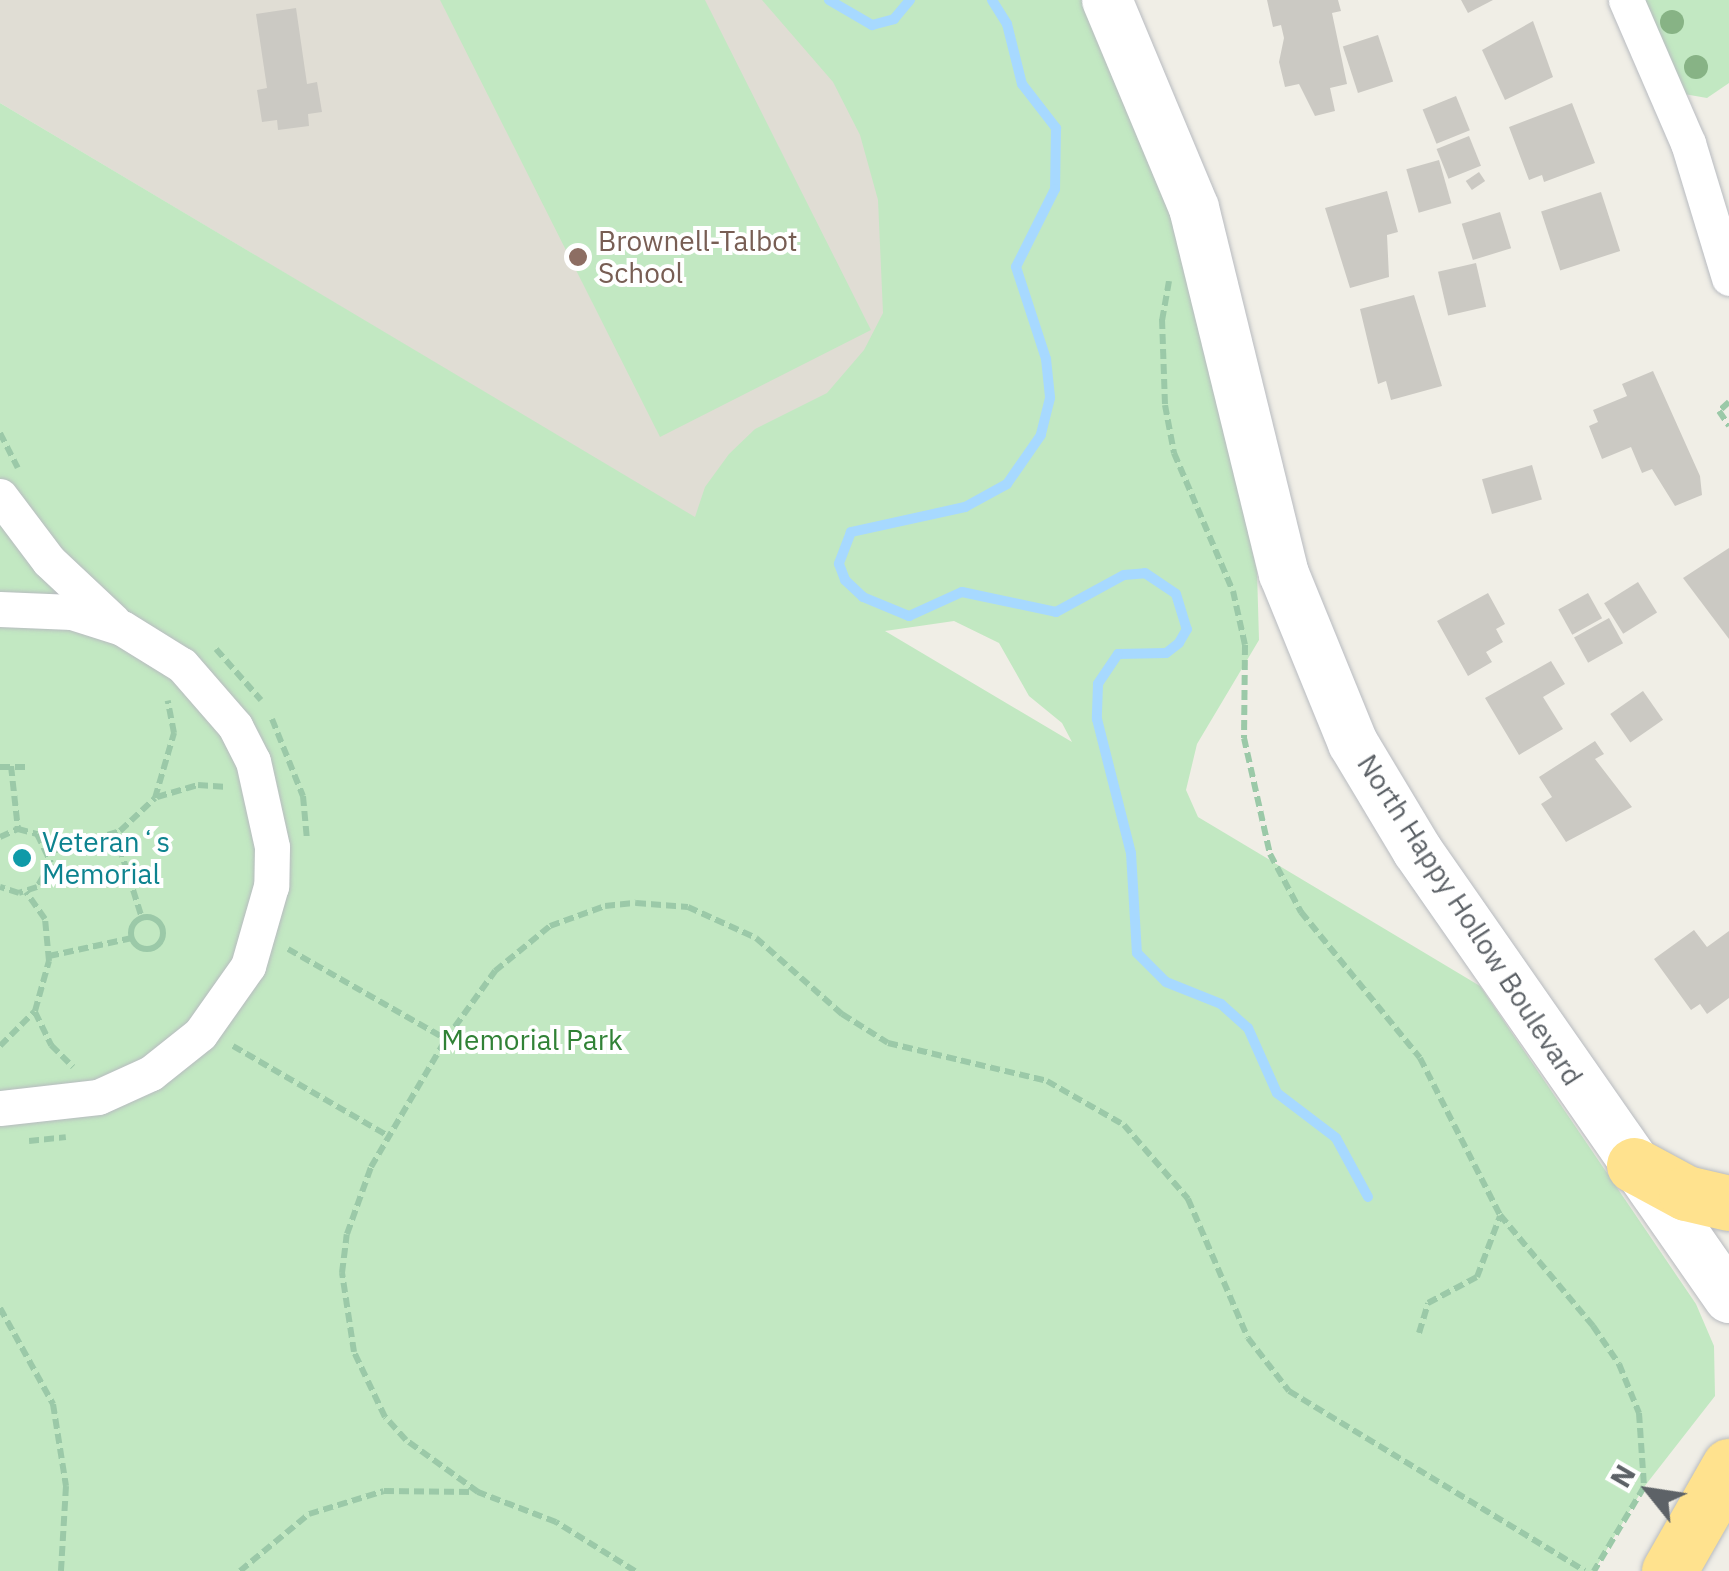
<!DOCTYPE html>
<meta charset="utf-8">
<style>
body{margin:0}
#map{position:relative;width:1729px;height:1571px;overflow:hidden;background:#f0eee6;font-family:"IBM Plex Sans",sans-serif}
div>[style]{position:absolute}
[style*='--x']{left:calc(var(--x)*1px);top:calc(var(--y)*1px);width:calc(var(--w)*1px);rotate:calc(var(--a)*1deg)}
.education>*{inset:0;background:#e0ddd4}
.green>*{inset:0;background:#c2e8c2}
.stream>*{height:10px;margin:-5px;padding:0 5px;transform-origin:5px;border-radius:5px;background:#a7d9ff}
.building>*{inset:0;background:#cbc9c3;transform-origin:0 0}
.path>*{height:6px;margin-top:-3px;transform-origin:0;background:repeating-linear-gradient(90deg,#9bc9a8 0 10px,transparent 0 15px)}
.path>.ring{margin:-3px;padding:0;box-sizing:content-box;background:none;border:6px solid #9bc9a8;border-radius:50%}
.roads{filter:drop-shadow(0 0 2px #b8bbc0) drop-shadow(0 0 2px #b8bbc0)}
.street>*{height:35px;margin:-17.5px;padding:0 17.5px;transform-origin:17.5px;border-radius:17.5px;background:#fff}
.secondary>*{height:50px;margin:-25px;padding:0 25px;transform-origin:25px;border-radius:25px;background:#fff}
.highway>*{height:55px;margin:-27.5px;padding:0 27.5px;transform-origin:27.5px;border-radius:27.5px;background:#ffe28e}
.trees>*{width:24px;height:24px;margin:-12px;border-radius:50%;background:#87b385}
.dots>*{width:28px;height:28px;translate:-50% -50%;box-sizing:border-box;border:5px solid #fff;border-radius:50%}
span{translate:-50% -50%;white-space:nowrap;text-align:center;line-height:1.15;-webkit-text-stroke:8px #fff;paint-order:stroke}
.education-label{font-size:28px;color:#785e54}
.left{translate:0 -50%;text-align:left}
.culture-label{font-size:28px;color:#0d838f}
.street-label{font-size:28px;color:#5d6267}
.park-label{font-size:28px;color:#318236}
.north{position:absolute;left:1599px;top:1441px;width:100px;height:100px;-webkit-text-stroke:8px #fff;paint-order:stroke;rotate:300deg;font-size:28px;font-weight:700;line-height:40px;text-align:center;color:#5d6267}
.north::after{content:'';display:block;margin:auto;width:35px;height:45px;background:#5d6267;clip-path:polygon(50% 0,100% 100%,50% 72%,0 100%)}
</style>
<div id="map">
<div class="education">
<i style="clip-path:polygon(0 0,793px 0,905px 185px,890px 329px,752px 552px,0 103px)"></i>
</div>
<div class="green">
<i style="clip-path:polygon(440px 0,705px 0,871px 330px,660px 437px)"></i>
<i style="clip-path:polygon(evenodd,762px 0,1084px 0,1164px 168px,1257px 571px,1259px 640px,1197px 744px,1186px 790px,1198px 817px,1480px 986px,1696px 1304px,1714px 1346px,1715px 1396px,1644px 1487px,1594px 1571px,0 1571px,0 103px,695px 517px,705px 487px,729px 454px,755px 429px,827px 393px,864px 350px,883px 313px,878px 200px,860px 135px,833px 82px,762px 0,954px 621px,999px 643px,1029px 696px,1062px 723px,1072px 742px,885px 631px,954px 621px)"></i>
<i style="clip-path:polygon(1640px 0,1729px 0,1729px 83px,1707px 98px,1684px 94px)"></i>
</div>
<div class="stream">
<i style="--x:829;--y:0;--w:50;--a:30.2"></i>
<i style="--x:872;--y:25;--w:23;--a:-15"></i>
<i style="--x:894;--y:19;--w:25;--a:-50"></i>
<i style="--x:992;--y:0;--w:28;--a:58"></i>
<i style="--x:1007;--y:24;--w:62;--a:76"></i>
<i style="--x:1022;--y:84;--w:56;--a:52.3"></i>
<i style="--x:1056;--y:128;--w:61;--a:90.9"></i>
<i style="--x:1055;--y:189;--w:87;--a:116.6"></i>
<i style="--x:1016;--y:267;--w:97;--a:71.9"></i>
<i style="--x:1046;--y:359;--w:39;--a:84"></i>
<i style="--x:1050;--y:398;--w:38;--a:104"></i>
<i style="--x:1041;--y:435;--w:60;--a:124.8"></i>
<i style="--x:1007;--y:484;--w:48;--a:151.3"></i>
<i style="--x:965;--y:507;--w:117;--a:167.6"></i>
<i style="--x:851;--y:532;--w:34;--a:111"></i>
<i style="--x:839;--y:564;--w:17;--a:69"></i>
<i style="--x:845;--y:580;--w:25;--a:43"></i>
<i style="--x:863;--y:597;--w:50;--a:22.4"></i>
<i style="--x:909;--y:616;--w:58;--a:-24.4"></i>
<i style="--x:962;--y:592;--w:96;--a:12"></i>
<i style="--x:1056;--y:612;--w:77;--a:-28.6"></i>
<i style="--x:1124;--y:575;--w:21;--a:-5"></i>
<i style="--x:1145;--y:573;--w:37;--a:34"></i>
<i style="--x:1176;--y:594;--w:37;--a:73"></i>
<i style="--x:1187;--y:629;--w:16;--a:120"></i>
<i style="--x:1179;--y:643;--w:16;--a:142"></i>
<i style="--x:1166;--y:653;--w:48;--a:178.8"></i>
<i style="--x:1118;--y:654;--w:36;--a:124"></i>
<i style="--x:1098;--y:684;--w:35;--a:92"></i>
<i style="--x:1097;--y:719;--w:138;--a:75.8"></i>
<i style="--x:1131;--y:853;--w:100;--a:86.6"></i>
<i style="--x:1137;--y:953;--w:41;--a:45"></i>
<i style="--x:1166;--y:982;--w:59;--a:21.8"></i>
<i style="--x:1221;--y:1004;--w:36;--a:42"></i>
<i style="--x:1248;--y:1028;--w:71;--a:66"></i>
<i style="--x:1277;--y:1093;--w:74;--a:37.3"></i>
<i style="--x:1336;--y:1138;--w:67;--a:61.5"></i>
</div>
<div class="building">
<i style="clip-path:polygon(1267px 0,1338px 0,1341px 11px,1332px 13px,1347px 84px,1330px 88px,1335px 111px,1315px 116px,1299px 84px,1285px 87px,1279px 62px,1284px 38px,1281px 25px,1273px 27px)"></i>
<i style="clip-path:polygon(1461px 0,1493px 0,1468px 13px)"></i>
<i style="clip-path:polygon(296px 8px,307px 84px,317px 82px,322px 112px,308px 114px,309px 126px,278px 130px,277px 120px,262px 122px,257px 90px,267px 88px,256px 14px)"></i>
<i style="clip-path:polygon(1533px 21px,1553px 77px,1505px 100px,1482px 50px)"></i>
<i style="left:1378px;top:35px;width:49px;height:37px;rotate:72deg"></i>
<i style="left:1456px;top:96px;width:37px;height:36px;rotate:68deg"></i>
<i style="clip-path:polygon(1572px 103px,1595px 163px,1544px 182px,1542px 175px,1529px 180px,1509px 127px)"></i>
<i style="left:1469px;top:136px;width:32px;height:35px;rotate:68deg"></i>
<i style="left:1439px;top:160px;width:45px;height:34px;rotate:74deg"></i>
<i style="left:1479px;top:172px;width:11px;height:16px;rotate:56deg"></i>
<i style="clip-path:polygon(1387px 191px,1398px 232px,1387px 235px,1389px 277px,1350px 288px,1325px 208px)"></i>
<i style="left:1601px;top:192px;width:62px;height:63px;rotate:72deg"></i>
<i style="left:1500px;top:212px;width:38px;height:40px;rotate:73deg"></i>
<i style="left:1476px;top:263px;width:45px;height:39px;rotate:77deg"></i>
<i style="clip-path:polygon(1414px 295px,1442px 386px,1391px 400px,1386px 381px,1378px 384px,1360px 309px)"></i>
<i style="clip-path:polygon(1653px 371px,1700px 476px,1702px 495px,1675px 506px,1652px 469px,1642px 473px,1631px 447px,1602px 459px,1589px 426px,1598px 422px,1593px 410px,1627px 396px,1622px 384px)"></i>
<i style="left:1532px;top:465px;width:36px;height:52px;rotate:74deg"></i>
<i style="clip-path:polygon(1729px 548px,1729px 639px,1683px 578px)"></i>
<i style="left:1638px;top:582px;width:36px;height:40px;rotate:58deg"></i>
<i style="clip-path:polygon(1488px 593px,1505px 624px,1496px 629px,1503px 642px,1486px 652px,1492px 662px,1468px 676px,1437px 621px)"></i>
<i style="left:1588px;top:593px;width:29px;height:34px;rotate:61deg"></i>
<i style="left:1609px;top:618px;width:29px;height:40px;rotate:61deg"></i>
<i style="clip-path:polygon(1551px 661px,1565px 684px,1543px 697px,1563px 729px,1519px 755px,1485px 698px)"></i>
<i style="left:1643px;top:691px;width:35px;height:40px;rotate:55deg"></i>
<i style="clip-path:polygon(1595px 741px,1604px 754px,1595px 759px,1632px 807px,1566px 842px,1541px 804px,1552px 797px,1539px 777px)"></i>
<i style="clip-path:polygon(1694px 930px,1707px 947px,1729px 931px,1729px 998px,1707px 1014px,1700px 1004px,1691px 1010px,1654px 959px)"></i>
</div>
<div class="path">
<i style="--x:1169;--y:281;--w:39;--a:100"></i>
<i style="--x:1162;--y:319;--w:86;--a:88"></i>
<i style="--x:1165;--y:405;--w:49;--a:79.4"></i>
<i style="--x:1174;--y:453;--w:150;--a:66.9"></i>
<i style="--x:1233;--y:591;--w:55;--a:77.5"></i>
<i style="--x:1245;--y:645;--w:93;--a:90.6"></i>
<i style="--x:1244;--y:738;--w:119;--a:77.4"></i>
<i style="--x:1270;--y:854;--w:66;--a:61.9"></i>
<i style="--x:1301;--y:912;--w:188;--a:50.8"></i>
<i style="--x:1420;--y:1058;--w:176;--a:63"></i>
<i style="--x:1500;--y:1215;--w:145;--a:50"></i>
<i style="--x:1593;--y:1326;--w:46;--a:55.6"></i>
<i style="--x:1619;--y:1364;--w:53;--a:67.8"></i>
<i style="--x:1639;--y:1413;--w:74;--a:86.1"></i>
<i style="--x:1644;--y:1487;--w:98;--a:120.8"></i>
<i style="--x:1729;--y:402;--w:13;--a:138"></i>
<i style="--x:1719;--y:411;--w:18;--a:56"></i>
<i style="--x:0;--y:433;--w:39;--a:63"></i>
<i style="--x:216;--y:649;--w:68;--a:48.6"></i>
<i style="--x:272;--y:719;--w:83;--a:68.1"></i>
<i style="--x:303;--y:796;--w:44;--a:84.8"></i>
<i style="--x:11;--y:766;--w:63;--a:83.7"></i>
<i style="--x:0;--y:767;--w:30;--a:0"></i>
<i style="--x:157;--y:797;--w:43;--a:-16.3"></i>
<i style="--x:198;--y:785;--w:29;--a:4"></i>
<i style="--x:115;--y:833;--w:89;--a:72.4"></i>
<i style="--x:0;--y:837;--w:20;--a:-24"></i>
<i style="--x:18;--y:829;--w:20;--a:15"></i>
<i style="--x:37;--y:834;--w:32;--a:64"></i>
<i style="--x:51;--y:863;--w:28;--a:120"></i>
<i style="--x:37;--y:887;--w:19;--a:162"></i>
<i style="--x:19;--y:893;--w:20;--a:-162"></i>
<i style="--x:50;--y:852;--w:73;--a:-16.7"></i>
<i style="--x:120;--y:831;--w:48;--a:-43.3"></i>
<i style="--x:155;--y:798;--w:68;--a:-73.7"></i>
<i style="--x:174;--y:733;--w:33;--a:-101"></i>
<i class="ring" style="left:131px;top:917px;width:26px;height:26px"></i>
<i style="--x:288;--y:949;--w:182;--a:29.7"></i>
<i style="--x:49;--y:956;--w:85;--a:-12.2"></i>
<i style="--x:35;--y:1012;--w:37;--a:64"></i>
<i style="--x:51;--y:1045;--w:31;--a:45"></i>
<i style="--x:0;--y:1046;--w:49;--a:-45"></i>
<i style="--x:35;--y:1011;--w:52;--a:-74.4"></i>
<i style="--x:49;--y:961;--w:42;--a:-95.4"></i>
<i style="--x:45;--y:919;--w:33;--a:-125"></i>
<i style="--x:233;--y:1046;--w:181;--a:30.1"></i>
<i style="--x:29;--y:1141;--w:37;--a:-6"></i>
<i style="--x:0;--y:1308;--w:110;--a:61.1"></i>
<i style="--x:53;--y:1404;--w:83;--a:81"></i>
<i style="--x:66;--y:1486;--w:85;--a:93.4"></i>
<i style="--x:1419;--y:1333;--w:31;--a:-73"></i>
<i style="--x:1428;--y:1303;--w:55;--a:-28"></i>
<i style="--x:1477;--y:1277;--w:65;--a:-69.3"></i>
<i style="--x:240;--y:1571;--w:89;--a:-39.6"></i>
<i style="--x:309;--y:1514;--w:78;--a:-17"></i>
<i style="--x:384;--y:1491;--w:88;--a:0.7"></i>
<i style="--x:635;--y:1571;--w:93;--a:-148.2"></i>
<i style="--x:556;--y:1522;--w:84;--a:-159"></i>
<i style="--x:478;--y:1492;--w:89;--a:-144.2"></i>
<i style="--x:406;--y:1440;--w:31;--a:-132"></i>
<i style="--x:385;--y:1417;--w:72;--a:-115.5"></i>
<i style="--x:354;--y:1352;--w:80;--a:-98.6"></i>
<i style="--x:342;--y:1273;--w:39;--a:-83"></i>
<i style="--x:347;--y:1234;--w:71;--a:-70.3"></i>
<i style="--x:371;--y:1167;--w:148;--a:-59.6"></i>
<i style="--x:446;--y:1039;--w:84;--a:-54.2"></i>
<i style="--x:495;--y:971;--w:71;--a:-39.3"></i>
<i style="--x:550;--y:926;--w:59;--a:-20"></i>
<i style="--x:605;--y:906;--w:31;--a:-6"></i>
<i style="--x:636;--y:903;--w:52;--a:4.4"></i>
<i style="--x:688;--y:907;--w:75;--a:24.5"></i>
<i style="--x:756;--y:938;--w:115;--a:41.5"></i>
<i style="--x:842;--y:1014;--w:54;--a:32.2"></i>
<i style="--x:888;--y:1043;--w:163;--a:13.4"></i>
<i style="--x:1047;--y:1081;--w:89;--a:29.7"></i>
<i style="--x:1124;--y:1125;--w:98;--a:49.1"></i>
<i style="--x:1188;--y:1199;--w:151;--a:66.7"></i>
<i style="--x:1248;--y:1338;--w:67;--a:52.3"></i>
<i style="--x:1289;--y:1391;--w:346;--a:31.3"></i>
</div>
<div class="roads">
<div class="street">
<i style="--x:1626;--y:0;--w:156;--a:66.6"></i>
<i style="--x:1688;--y:143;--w:141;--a:73.1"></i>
<i style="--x:0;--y:496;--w:81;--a:53"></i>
<i style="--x:49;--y:561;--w:88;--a:43.2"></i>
<i style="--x:0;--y:609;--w:72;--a:2.4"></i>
<i style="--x:72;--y:612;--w:52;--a:17.7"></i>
<i style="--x:122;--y:628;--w:70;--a:31.7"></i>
<i style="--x:182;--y:665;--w:81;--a:49"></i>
<i style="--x:235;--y:726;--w:39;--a:63"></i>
<i style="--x:253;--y:761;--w:88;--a:77.5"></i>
<i style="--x:272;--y:847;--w:39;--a:91"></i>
<i style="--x:271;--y:886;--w:83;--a:106"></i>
<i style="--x:248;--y:966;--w:83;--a:125.2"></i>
<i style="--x:200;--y:1034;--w:63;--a:141.5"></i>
<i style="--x:151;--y:1073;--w:58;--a:155.6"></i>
<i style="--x:98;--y:1097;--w:99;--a:173.6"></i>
</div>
<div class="secondary">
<i style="--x:1107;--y:0;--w:225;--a:67.3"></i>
<i style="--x:1194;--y:208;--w:377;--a:76.2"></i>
<i style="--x:1284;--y:574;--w:183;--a:67.8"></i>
<i style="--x:1353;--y:743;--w:125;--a:59.1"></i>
<i style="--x:1417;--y:850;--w:546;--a:55.15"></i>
</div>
<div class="highway">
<i style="--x:1634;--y:1165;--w:59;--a:28.3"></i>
<i style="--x:1686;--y:1193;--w:44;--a:13.1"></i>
<i style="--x:1669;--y:1571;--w:121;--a:-60.3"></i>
</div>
</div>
<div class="trees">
<i style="left:1672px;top:22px"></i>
<i style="left:1696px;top:67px"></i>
</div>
<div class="dots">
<i style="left:578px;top:257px;background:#8d6e63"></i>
<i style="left:22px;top:858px;background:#0f9aa8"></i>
</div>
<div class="education-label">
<span class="left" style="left:598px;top:257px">Brownell-Talbot<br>School</span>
</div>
<div class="culture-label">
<span class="left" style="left:42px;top:858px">Veteranʻs<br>Memorial</span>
</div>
<div class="street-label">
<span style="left:1470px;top:920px;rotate:57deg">North Happy Hollow Boulevard</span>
</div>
<div class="park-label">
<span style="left:532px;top:1040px">Memorial Park</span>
</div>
<div class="north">N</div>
</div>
